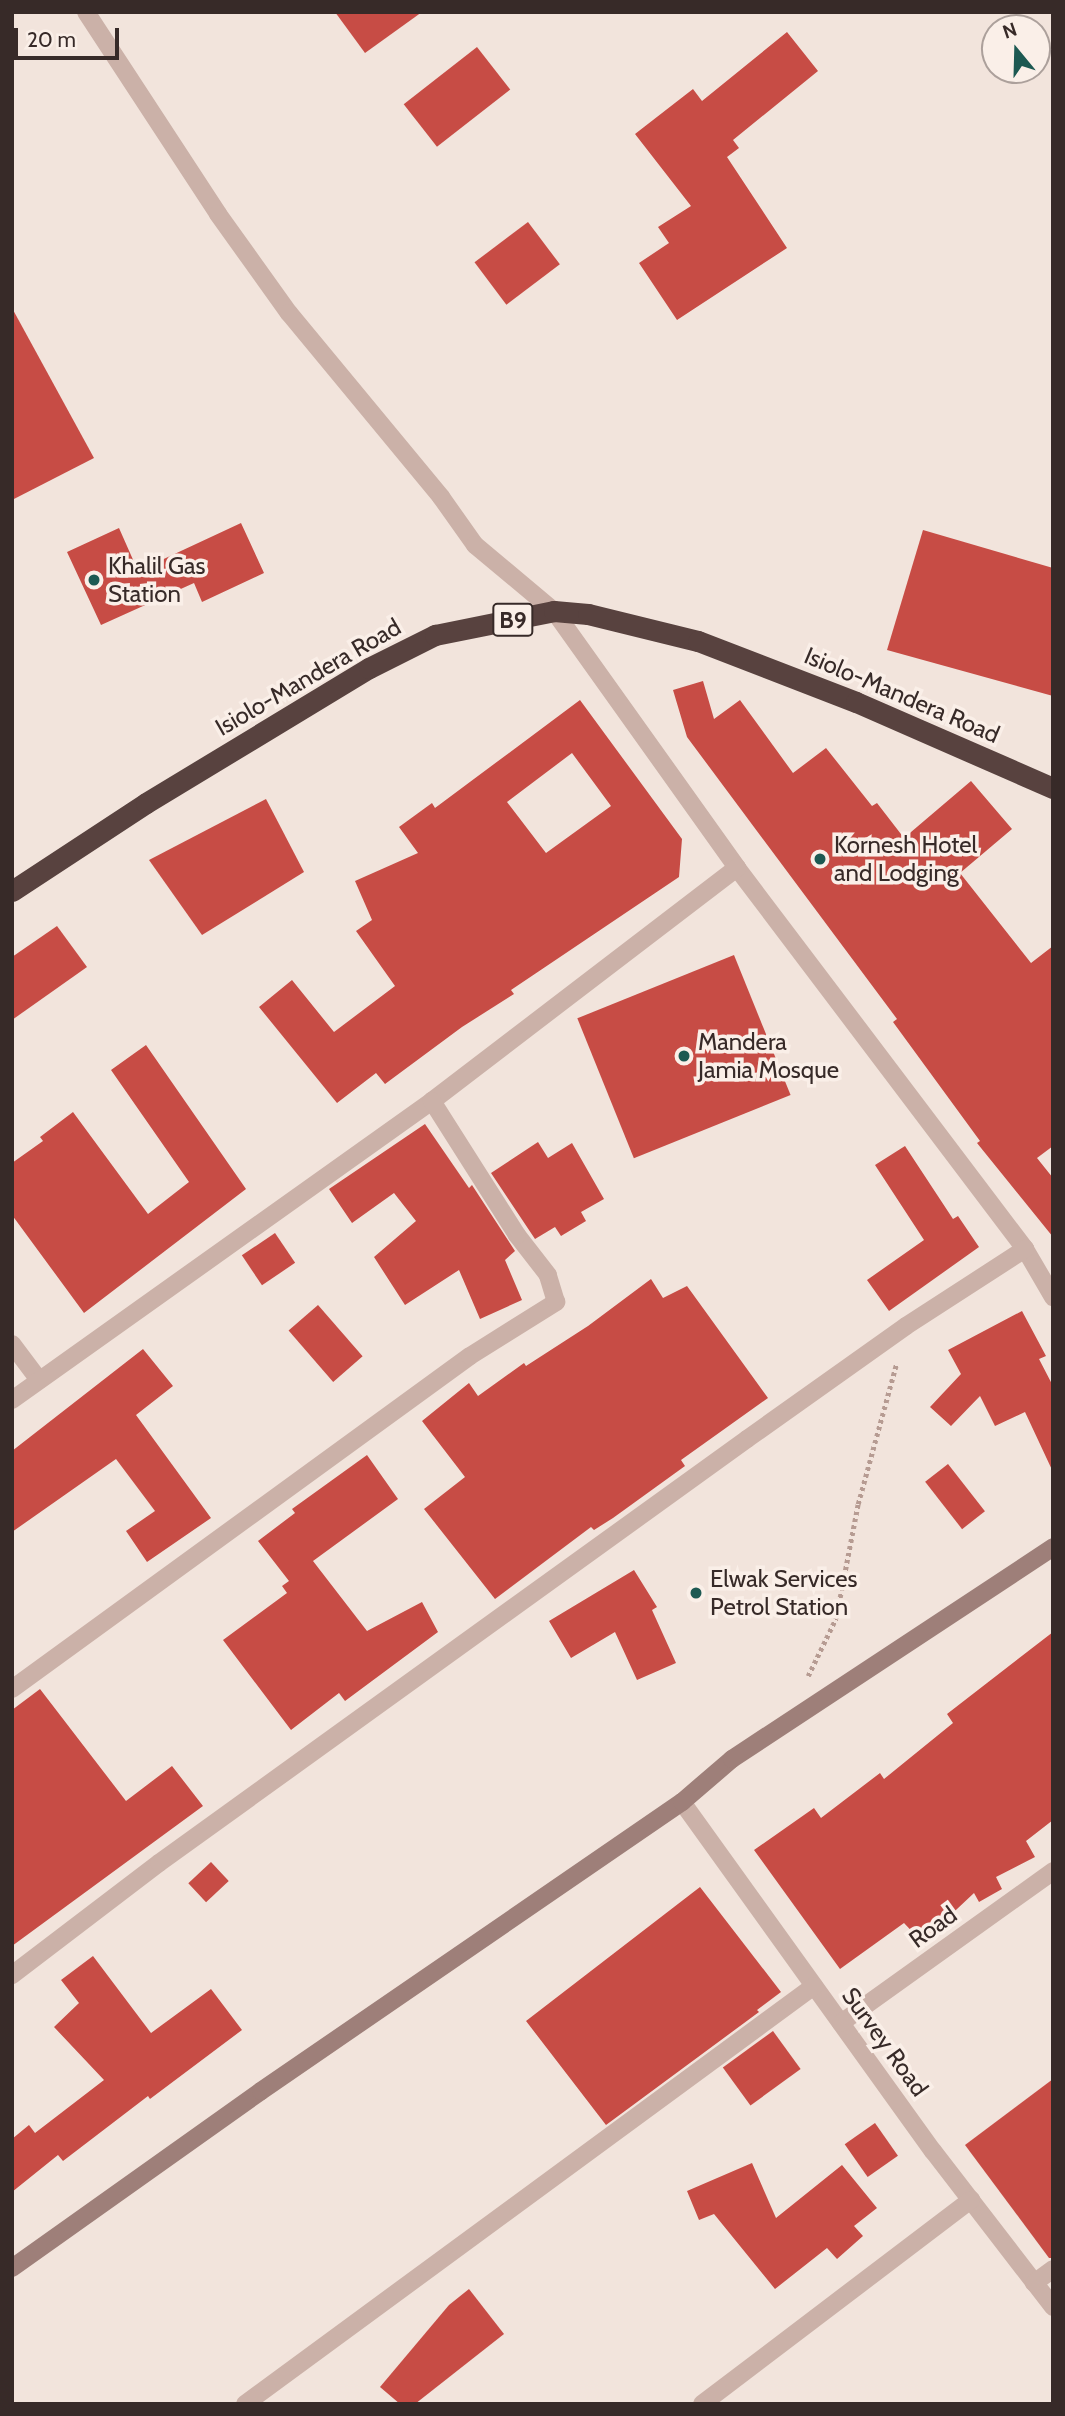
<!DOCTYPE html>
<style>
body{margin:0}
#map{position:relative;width:1065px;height:2416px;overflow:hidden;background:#f2e4dc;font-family:Cabin,sans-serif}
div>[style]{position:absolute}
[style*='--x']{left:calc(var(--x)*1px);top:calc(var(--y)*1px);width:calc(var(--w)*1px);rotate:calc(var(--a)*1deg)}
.building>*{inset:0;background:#c74c45;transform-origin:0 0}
.path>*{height:4.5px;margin-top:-2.25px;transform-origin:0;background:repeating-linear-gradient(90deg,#b69b92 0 3.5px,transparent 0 7px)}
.street>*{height:18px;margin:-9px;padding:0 9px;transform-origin:9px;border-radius:9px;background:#cbb1a8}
.secondary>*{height:18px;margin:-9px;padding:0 9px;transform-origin:9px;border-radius:9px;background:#9e7f79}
.highway>*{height:21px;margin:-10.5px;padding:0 10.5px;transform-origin:10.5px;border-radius:10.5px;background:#58423f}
.dots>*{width:19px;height:19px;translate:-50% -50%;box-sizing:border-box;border:4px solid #faefe8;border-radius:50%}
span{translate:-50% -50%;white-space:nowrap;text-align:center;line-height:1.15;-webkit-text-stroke:7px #faefe8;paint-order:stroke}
.shield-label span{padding:2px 5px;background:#faefe8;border:2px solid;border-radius:5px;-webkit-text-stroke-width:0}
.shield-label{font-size:23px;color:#372a28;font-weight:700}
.poi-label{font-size:24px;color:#372a28}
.left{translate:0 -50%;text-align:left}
.street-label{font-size:24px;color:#372a28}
.frame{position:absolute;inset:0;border:14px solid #372a28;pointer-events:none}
.north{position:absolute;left:981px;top:14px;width:70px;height:70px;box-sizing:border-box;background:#faefe8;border:2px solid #aca09b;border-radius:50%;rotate:341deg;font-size:19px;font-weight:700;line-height:28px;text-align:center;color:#372a28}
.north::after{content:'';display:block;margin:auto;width:24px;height:32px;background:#1d5952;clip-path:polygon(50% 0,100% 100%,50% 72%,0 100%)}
.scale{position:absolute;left:14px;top:28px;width:105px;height:32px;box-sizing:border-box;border:4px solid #372a28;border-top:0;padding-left:9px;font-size:21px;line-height:24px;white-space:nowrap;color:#372a28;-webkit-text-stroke:5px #faefe8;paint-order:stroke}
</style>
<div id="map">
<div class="building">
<i style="clip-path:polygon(335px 12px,422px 12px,365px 53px)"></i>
<i style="clip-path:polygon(787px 32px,818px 71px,733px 140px,739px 148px,727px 157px,787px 248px,677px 320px,639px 263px,669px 243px,658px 227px,691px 206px,635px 134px,693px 89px,702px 101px)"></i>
<i style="left:477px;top:47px;width:54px;height:93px;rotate:52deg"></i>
<i style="left:528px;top:222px;width:53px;height:67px;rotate:53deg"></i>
<i style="clip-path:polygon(12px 308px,94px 458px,12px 500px)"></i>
<i style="clip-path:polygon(241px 523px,264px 573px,202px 602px,194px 583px,101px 625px,67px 552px,119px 528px,138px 571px)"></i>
<i style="clip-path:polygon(923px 530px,1053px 568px,1053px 696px,887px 650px)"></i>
<i style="clip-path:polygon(703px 681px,714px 719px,740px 700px,793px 773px,826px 748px,872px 806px,877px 803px,904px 838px,971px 781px,1012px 829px,960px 873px,1031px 963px,1053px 946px,1053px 1146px,1037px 1158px,1053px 1178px,1053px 1237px,977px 1143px,980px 1141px,893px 1022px,897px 1019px,687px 737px,673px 690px)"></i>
<i style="clip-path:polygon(evenodd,580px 700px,682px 839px,679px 877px,511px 990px,514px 994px,462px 1027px,385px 1084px,376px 1073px,337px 1103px,259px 1007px,292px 980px,334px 1032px,395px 986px,356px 931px,372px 920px,355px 881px,418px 853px,399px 827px,432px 803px,435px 808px,580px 700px,572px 753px,611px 806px,546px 853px,507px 802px,572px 753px)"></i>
<i style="clip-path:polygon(266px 799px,304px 872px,202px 935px,149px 860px)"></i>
<i style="clip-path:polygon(57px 926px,87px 967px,12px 1020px,12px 957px)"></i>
<i style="left:734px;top:955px;width:151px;height:169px;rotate:68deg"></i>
<i style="clip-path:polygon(146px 1045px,246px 1189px,84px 1313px,12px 1215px,12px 1163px,43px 1141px,40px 1137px,73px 1112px,148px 1214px,189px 1182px,111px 1070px)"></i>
<i style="clip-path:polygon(425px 1124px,469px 1188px,472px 1185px,515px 1251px,505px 1260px,522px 1300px,480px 1319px,459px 1270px,405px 1305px,374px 1257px,416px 1221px,394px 1193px,352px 1223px,329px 1189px)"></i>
<i style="clip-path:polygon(538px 1142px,548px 1158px,572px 1143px,604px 1199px,581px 1212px,586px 1221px,561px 1236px,555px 1227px,535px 1239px,491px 1173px)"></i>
<i style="clip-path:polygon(905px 1146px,953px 1219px,958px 1216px,979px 1247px,889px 1311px,867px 1280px,924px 1240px,875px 1165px)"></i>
<i style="left:275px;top:1233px;width:36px;height:40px;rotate:56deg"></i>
<i style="clip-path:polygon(651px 1279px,663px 1298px,687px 1286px,768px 1398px,681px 1460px,685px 1466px,613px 1518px,594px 1530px,591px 1527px,495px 1599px,424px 1509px,465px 1477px,422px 1421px,469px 1383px,478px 1396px,524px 1363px,526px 1366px,588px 1326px)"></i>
<i style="left:318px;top:1305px;width:68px;height:39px;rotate:49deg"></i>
<i style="clip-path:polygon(1022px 1311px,1046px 1356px,1039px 1359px,1053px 1386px,1053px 1472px,1025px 1412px,995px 1426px,980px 1396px,951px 1426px,930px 1407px,961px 1374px,948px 1350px)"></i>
<i style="clip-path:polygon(143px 1349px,173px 1386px,136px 1415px,211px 1518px,147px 1562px,126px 1531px,155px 1511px,116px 1459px,12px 1532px,12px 1451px)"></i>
<i style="clip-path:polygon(367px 1455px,398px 1499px,313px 1561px,367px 1631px,422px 1602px,438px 1632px,345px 1701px,339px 1693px,291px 1730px,223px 1640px,287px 1593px,282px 1586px,289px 1581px,258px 1541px,295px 1513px,292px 1509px)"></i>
<i style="left:948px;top:1464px;width:60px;height:29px;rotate:52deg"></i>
<i style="clip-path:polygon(634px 1570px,657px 1607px,652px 1610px,676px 1663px,637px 1680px,615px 1632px,571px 1658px,549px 1621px)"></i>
<i style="clip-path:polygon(1053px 1632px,1053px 1820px,1026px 1841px,1035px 1857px,996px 1877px,1002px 1889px,979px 1902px,974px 1893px,922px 1942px,904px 1923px,840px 1969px,754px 1850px,814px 1808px,821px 1818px,880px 1773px,884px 1779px,953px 1723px,947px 1714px)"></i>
<i style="clip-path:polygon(40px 1689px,126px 1801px,172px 1766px,203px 1806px,12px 1946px,12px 1710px)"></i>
<i style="left:211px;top:1862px;width:26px;height:31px;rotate:47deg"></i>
<i style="clip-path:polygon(700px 1887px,781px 1992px,757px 2010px,759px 2012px,606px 2125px,526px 2021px)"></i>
<i style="clip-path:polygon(93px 1956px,151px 2033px,211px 1989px,242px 2030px,150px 2099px,148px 2096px,63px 2161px,58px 2155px,12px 2192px,12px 2139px,29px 2125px,35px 2133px,104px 2080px,54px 2027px,79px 2003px,61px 1980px)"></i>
<i style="left:773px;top:2031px;width:47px;height:62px;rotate:54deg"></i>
<i style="clip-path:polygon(1053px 2079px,1053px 2258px,1049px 2258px,965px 2145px)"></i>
<i style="left:875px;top:2123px;width:40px;height:37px;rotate:55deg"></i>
<i style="clip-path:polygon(752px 2163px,776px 2218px,842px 2165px,877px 2208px,854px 2226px,863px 2236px,837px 2259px,827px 2248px,775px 2289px,714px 2214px,699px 2220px,687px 2191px)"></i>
<i style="clip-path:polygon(469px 2289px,504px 2334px,415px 2404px,400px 2404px,380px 2387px,449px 2305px)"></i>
</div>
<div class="path">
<i style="--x:808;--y:1676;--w:64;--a:-64.2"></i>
<i style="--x:836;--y:1618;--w:116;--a:-79.1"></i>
<i style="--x:858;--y:1504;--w:144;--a:-74.7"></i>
</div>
<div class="street">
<i style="--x:86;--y:12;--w:241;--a:56.8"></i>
<i style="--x:218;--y:214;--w:122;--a:54.4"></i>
<i style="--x:289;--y:313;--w:239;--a:50.4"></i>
<i style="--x:441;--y:497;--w:59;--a:54.7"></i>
<i style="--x:475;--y:545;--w:103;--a:39.9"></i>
<i style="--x:554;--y:611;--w:315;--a:54.5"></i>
<i style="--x:737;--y:868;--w:478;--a:52.9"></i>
<i style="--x:1025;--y:1249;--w:56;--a:59.7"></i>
<i style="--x:12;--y:1344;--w:45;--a:53.1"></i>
<i style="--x:12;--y:1400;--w:516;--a:-35.45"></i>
<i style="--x:432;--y:1101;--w:384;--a:-37.4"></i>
<i style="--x:12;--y:1689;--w:566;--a:-36.02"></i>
<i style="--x:470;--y:1356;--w:102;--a:-32.1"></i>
<i style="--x:556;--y:1302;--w:28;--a:-107"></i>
<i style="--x:548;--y:1275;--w:51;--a:-127.8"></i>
<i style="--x:517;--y:1235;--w:159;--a:-122.4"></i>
<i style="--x:682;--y:1802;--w:430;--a:54.3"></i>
<i style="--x:933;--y:2151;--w:197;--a:52.4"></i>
<i style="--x:12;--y:1975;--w:185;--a:-37.3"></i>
<i style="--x:159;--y:1863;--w:725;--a:-35.79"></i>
<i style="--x:747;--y:1439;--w:195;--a:-35.4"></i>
<i style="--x:906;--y:1326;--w:142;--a:-32.9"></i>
<i style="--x:841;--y:2023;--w:261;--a:-35.6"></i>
<i style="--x:1034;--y:2283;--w:24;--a:-36"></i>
<i style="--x:245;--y:2404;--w:706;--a:-36.3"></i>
<i style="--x:702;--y:2404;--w:338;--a:-37.2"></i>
</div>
<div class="secondary">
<i style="--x:12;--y:2268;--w:305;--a:-35.4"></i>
<i style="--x:261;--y:2091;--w:511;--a:-34.47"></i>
<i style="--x:682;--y:1802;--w:66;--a:-40.7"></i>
<i style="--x:732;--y:1759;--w:385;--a:-33.4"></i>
</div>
<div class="highway">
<i style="--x:12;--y:891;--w:160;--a:-33.3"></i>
<i style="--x:146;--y:803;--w:261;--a:-31.2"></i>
<i style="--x:369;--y:668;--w:74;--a:-26.6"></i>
<i style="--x:435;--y:635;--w:121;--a:-11.4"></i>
<i style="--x:554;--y:611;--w:34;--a:5"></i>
<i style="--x:588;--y:614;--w:113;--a:13.8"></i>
<i style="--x:698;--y:641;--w:169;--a:21.1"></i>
<i style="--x:856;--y:702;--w:215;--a:23.6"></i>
</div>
<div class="dots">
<i style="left:94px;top:580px;background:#1d5952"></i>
<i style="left:820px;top:859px;background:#1d5952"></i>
<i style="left:684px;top:1056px;background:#1d5952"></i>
<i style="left:696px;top:1593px;background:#1d5952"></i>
</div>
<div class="shield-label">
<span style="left:513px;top:620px">B9</span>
</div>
<div class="poi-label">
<span class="left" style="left:108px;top:580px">Khalil Gas<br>Station</span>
<span class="left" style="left:834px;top:859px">Kornesh Hotel<br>and Lodging</span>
<span class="left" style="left:698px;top:1056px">Mandera<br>Jamia Mosque</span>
<span class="left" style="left:710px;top:1593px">Elwak Services<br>Petrol Station</span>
</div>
<div class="street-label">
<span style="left:308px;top:677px;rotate:-30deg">Isiolo-Mandera Road</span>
<span style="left:902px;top:695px;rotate:23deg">Isiolo-Mandera Road</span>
<span style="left:933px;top:1927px;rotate:-36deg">Road</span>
<span style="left:885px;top:2042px;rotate:54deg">Survey Road</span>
</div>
<div class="frame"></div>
<div class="north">N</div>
<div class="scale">20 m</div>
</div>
